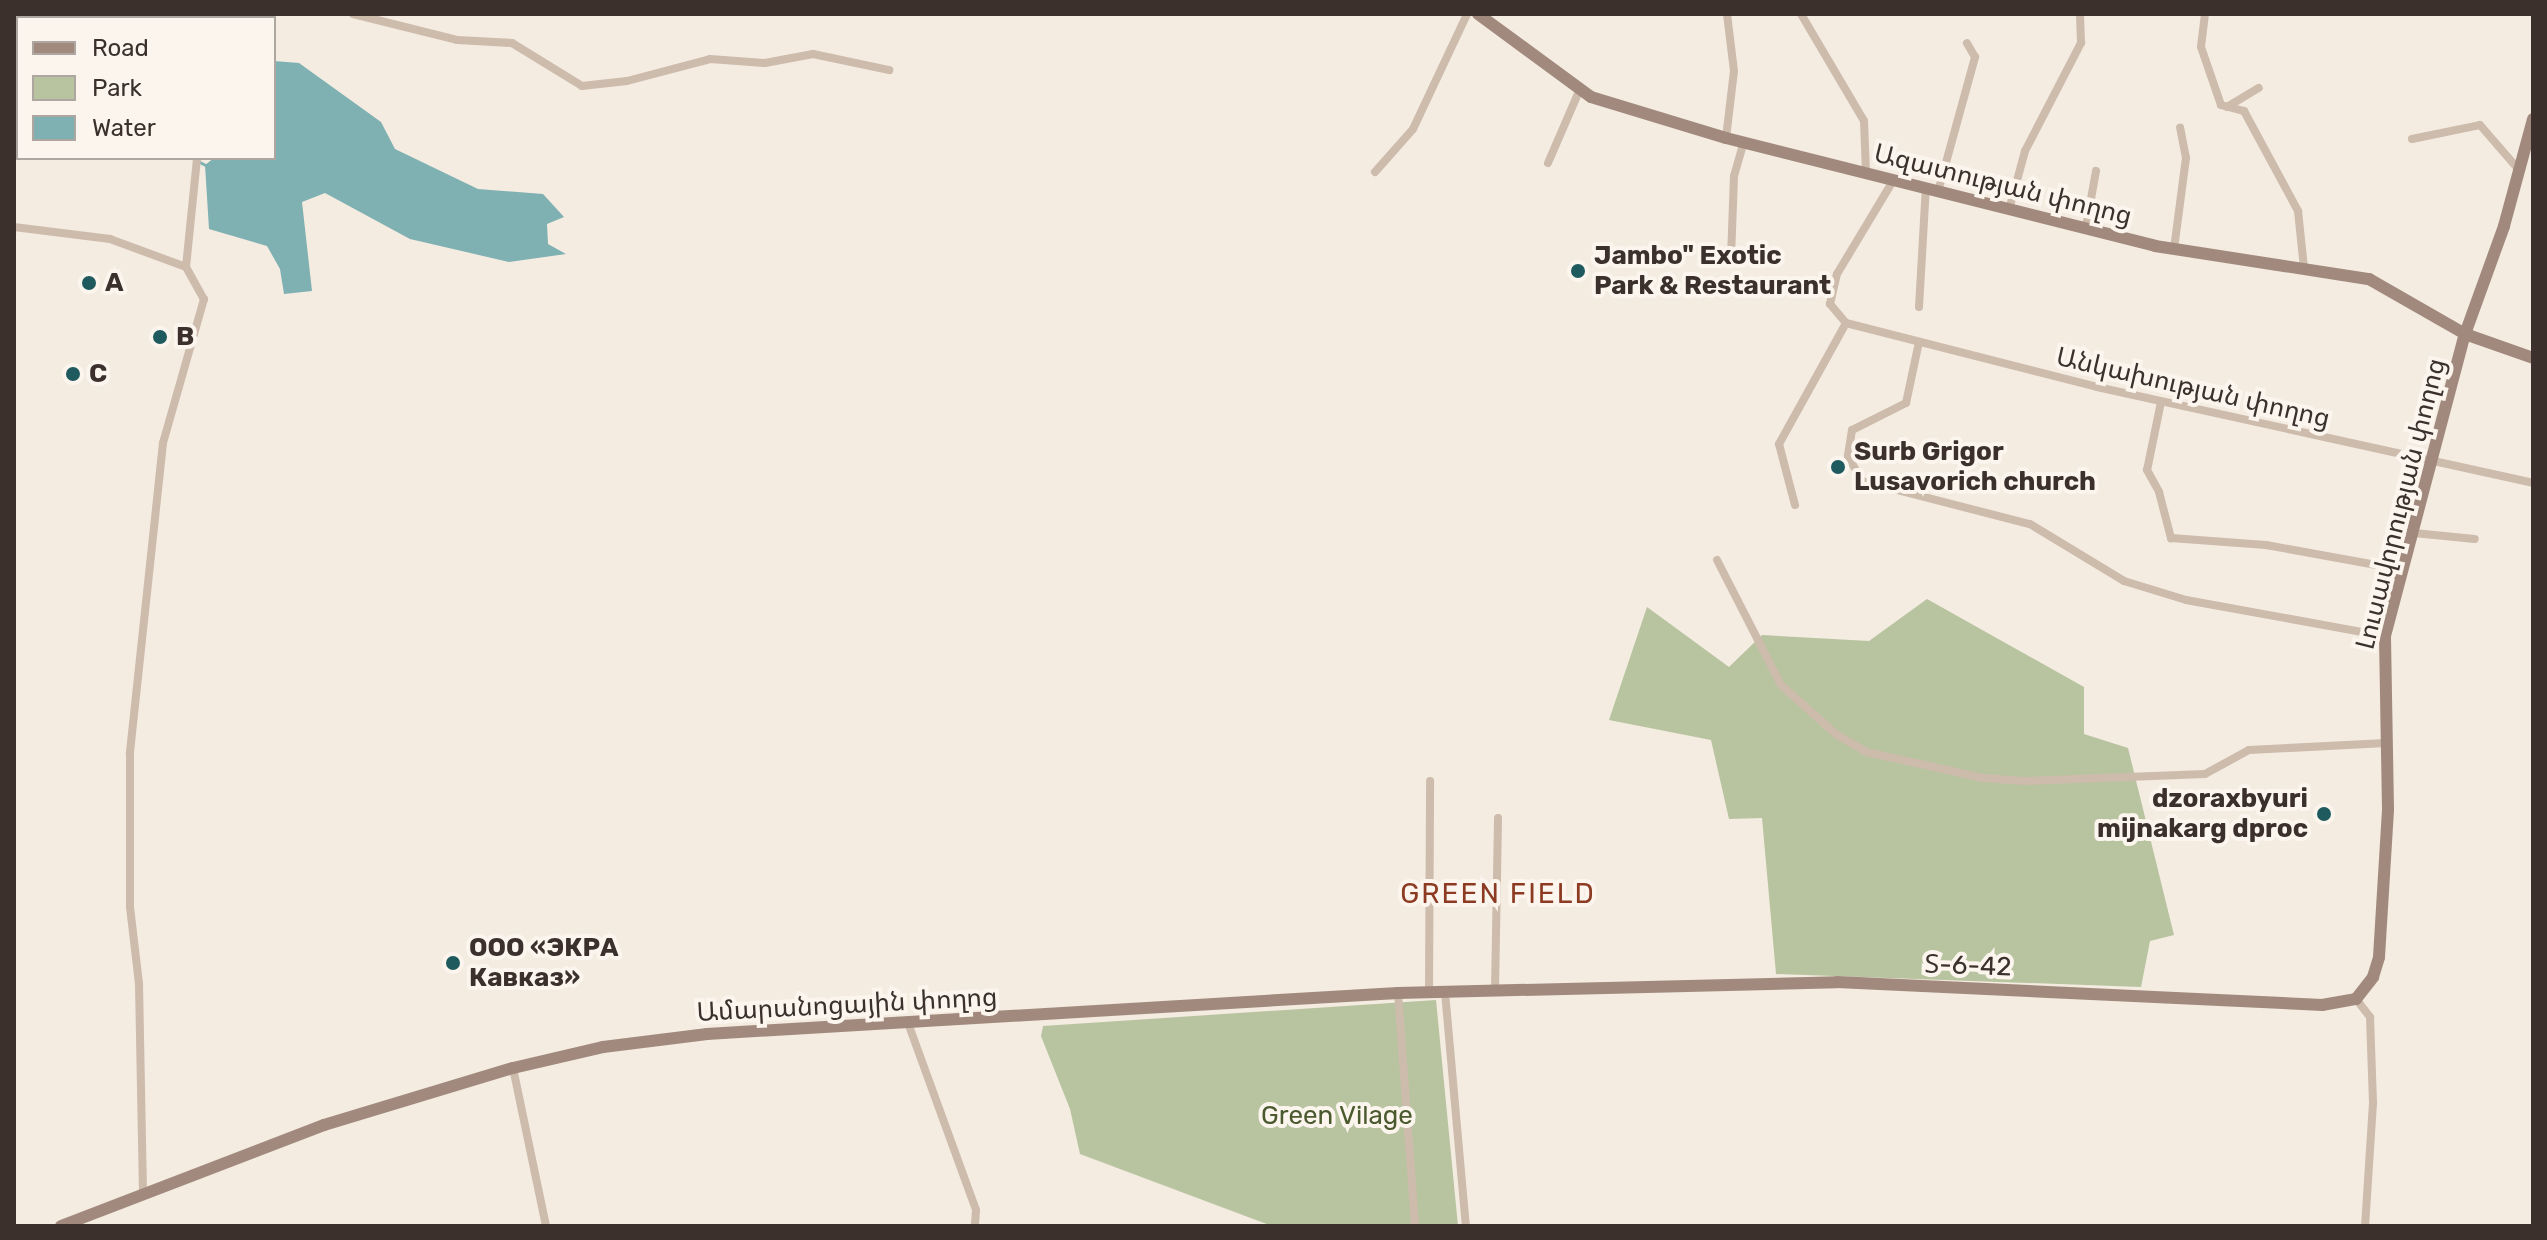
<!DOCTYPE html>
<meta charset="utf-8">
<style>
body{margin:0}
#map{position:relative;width:2547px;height:1240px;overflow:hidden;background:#f4ebe1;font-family:Rubik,"Noto Sans Armenian",sans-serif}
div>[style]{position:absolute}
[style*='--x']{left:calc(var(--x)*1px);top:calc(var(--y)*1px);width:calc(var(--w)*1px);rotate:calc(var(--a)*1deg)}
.green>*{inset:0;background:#b8c4a0}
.water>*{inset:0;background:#7fb0b2}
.stream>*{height:3px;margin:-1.5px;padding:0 1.5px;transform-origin:1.5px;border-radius:1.5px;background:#7fb0b2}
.street>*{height:8px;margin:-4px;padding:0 4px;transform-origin:4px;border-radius:4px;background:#cdbbac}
.secondary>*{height:12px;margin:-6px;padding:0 6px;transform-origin:6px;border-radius:6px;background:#a18a7d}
.dots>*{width:22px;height:22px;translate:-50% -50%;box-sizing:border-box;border:4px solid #fbf5ee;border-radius:50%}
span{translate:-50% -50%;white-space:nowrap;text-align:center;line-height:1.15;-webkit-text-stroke:8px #fbf5ee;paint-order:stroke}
.street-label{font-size:26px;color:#3b302b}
.poi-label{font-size:26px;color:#3b302b;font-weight:700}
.left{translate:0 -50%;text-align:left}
.right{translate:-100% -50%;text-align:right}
.park-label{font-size:26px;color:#4a5a2e}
.neighbourhood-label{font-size:28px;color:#8c3b22;letter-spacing:2px}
.frame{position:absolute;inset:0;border:16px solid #3b302b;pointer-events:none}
.legend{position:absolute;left:16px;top:16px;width:260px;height:144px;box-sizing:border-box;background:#fbf5ee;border:2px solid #aea6a0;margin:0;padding:10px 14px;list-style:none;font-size:24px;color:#3b302b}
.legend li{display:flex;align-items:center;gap:16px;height:40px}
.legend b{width:40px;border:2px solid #aea6a0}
</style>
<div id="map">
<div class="green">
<i style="clip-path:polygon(1927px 599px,2084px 687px,2084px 734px,2128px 748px,2174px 935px,2150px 941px,2141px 987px,1776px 974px,1762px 818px,1729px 819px,1711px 740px,1609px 720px,1647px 607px,1729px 667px,1762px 635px,1869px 641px)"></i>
<i style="clip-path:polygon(1436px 1000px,1458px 1226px,1272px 1226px,1080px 1154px,1070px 1109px,1041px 1036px,1043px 1026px)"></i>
</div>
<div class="water">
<i style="clip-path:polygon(274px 61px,299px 63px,381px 122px,395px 149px,478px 189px,543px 194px,564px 217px,547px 224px,548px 244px,566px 254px,509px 262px,410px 239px,325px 193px,302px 202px,312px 291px,284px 294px,280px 269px,267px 246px,209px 229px,205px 165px,214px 158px,274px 158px)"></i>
</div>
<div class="stream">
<i style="--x:14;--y:79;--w:4;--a:27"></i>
<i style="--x:192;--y:158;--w:15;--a:28"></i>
</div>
<div class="street">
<i style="--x:353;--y:14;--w:107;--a:14"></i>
<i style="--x:457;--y:40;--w:55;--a:3.1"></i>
<i style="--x:512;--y:43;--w:82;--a:31.6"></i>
<i style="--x:582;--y:86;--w:45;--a:-6.3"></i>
<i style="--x:627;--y:81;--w:86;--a:-14.8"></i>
<i style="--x:710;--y:59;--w:55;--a:4.2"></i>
<i style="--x:765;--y:63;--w:49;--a:-10.6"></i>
<i style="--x:813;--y:54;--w:78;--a:11.9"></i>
<i style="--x:1801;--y:14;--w:124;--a:59.5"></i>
<i style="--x:1864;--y:121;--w:52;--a:87.8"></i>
<i style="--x:2205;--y:14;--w:33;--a:97"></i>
<i style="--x:2201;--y:47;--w:61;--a:71"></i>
<i style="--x:2221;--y:105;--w:24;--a:15"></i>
<i style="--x:2244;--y:111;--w:114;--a:61.6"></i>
<i style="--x:2298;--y:211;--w:57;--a:84"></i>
<i style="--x:163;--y:18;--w:4;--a:-76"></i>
<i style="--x:2227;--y:107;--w:37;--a:-31"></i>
<i style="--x:1726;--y:138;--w:67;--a:-83.2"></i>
<i style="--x:1734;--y:71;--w:57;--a:-97"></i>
<i style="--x:2412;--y:139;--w:69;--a:-11.6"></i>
<i style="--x:2480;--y:125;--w:61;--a:49"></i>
<i style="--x:1548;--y:163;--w:81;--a:-66.6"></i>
<i style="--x:1375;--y:172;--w:57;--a:-48.5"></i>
<i style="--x:1413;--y:129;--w:127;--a:-64.8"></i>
<i style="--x:1939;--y:188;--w:136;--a:-74.6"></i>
<i style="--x:1975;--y:57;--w:16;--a:-120"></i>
<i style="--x:2010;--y:206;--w:57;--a:-74.7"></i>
<i style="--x:2025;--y:151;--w:122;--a:-62.6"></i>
<i style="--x:2081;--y:43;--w:29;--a:-92"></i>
<i style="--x:14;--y:227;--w:97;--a:7.1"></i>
<i style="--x:110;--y:239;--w:81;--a:20.2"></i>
<i style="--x:186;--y:267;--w:37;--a:61"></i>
<i style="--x:204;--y:299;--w:150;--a:105.9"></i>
<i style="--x:163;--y:443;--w:313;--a:96.1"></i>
<i style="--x:130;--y:754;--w:153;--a:90"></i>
<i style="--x:130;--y:907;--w:78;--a:83.3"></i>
<i style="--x:139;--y:984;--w:210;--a:88.9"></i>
<i style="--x:2086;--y:227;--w:57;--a:-79.9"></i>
<i style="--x:2174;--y:249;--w:92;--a:-82.5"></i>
<i style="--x:2186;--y:158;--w:31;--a:-101"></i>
<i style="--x:1731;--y:258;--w:82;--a:-87.9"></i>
<i style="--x:1734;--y:176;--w:35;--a:-74"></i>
<i style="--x:186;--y:267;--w:110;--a:-84.2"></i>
<i style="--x:1919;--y:307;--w:120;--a:-86.7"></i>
<i style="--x:1846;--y:323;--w:259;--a:14.3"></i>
<i style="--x:2097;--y:387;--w:446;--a:12.4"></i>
<i style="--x:1846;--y:323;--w:25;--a:-130"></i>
<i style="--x:1830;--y:304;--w:31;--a:-77"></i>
<i style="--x:1837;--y:274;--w:111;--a:-59"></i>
<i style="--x:1919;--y:342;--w:62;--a:102"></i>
<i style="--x:1906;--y:403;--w:60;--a:153.4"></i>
<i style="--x:1852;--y:430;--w:26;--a:99"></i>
<i style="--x:1848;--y:456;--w:29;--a:61"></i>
<i style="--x:1862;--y:481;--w:173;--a:14.4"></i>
<i style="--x:2030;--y:524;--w:110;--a:31.2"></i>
<i style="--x:2124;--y:581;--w:65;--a:17"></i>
<i style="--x:2186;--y:600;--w:202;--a:10.3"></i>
<i style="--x:2161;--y:402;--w:69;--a:101.6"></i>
<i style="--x:2147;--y:470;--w:25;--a:61"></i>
<i style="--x:2159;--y:492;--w:48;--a:75.4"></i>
<i style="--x:2171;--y:538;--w:95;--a:4.2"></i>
<i style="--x:2266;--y:545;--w:140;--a:10.3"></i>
<i style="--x:1795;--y:505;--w:63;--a:-104.7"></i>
<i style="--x:1779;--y:444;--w:138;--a:-61"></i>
<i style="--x:2414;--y:533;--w:61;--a:5.6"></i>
<i style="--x:1717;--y:560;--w:140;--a:62.9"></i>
<i style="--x:1781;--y:685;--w:75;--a:41.8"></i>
<i style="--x:1837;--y:735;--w:34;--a:30"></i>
<i style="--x:1866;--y:752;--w:120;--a:12.5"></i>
<i style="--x:1983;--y:778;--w:42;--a:4.1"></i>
<i style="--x:2025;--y:781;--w:180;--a:-2.2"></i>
<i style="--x:2205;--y:774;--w:50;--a:-28.6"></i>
<i style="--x:2249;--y:750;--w:137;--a:-2.9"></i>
<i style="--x:1495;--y:991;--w:173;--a:-89"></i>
<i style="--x:1429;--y:992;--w:211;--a:-89.7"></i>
<i style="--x:1445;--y:992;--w:235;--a:84.9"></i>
<i style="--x:1398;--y:993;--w:234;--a:85.8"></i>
<i style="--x:2356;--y:999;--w:23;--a:52"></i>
<i style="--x:2370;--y:1017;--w:86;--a:88"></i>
<i style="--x:2373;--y:1103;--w:123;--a:93.7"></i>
<i style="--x:908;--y:1023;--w:199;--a:70"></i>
<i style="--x:976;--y:1210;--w:16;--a:94"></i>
<i style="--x:513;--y:1068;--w:161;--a:78.2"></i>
</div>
<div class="secondary">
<i style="--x:1478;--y:14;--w:140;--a:36.3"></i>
<i style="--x:1591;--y:97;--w:141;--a:16.9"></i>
<i style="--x:1726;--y:138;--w:442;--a:14.1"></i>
<i style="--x:2155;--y:246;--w:217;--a:8.8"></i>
<i style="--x:2369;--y:279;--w:111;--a:29.8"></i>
<i style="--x:2465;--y:334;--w:72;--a:19.4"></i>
<i style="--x:61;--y:1226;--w:282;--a:-21"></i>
<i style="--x:324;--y:1125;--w:197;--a:-16.8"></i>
<i style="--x:513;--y:1068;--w:92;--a:-13.1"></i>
<i style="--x:603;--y:1047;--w:105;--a:-7.1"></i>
<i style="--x:707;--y:1034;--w:692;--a:-3.4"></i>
<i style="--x:1398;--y:993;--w:439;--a:-1.4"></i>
<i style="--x:1837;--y:982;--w:486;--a:2.7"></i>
<i style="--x:2322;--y:1005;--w:35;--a:-10"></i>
<i style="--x:2356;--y:999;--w:28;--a:-52"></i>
<i style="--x:2373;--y:977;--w:21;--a:-73"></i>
<i style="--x:2379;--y:957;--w:148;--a:-86.5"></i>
<i style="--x:2388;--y:809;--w:173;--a:-91"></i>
<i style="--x:2385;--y:636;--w:312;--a:-75.2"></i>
<i style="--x:2465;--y:334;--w:115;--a:-70.1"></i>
<i style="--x:2504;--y:226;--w:111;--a:-74.8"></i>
</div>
<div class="dots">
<i style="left:1578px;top:271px;background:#1f5a5e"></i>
<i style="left:89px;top:283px;background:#1f5a5e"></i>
<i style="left:160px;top:337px;background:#1f5a5e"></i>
<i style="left:73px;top:374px;background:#1f5a5e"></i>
<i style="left:1838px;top:467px;background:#1f5a5e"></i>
<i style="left:2324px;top:814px;background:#1f5a5e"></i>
<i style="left:453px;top:963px;background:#1f5a5e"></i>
</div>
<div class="street-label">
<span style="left:2003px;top:185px;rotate:14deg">Ազատության փողոց</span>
<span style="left:2193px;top:388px;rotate:13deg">Անկախության փողոց</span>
<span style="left:2401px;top:504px;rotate:-76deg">Լուսավորության փողոց</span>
<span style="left:1968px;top:966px;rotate:2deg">Տ-6-42</span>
<span style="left:847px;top:1005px;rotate:-3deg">Ամարանոցային փողոց</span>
</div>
<div class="poi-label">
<span class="left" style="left:1594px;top:271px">Jambo" Exotic<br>Park &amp; Restaurant</span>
<span class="left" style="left:105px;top:283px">A</span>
<span class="left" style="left:176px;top:337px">B</span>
<span class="left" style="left:89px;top:374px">C</span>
<span class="left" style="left:1854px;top:467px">Surb Grigor<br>Lusavorich church</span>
<span class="right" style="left:2308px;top:814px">dzoraxbyuri<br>mijnakarg dproc</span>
<span class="left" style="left:469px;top:963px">ООО «ЭКРА<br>Кавказ»</span>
</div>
<div class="park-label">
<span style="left:1337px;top:1116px">Green Vilage</span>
</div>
<div class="neighbourhood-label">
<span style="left:1498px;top:894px">GREEN FIELD</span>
</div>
<div class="frame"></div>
<ul class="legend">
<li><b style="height:10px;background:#a18a7d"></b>Road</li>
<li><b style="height:22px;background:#b8c4a0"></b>Park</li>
<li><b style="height:22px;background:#7fb0b2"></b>Water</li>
</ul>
</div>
